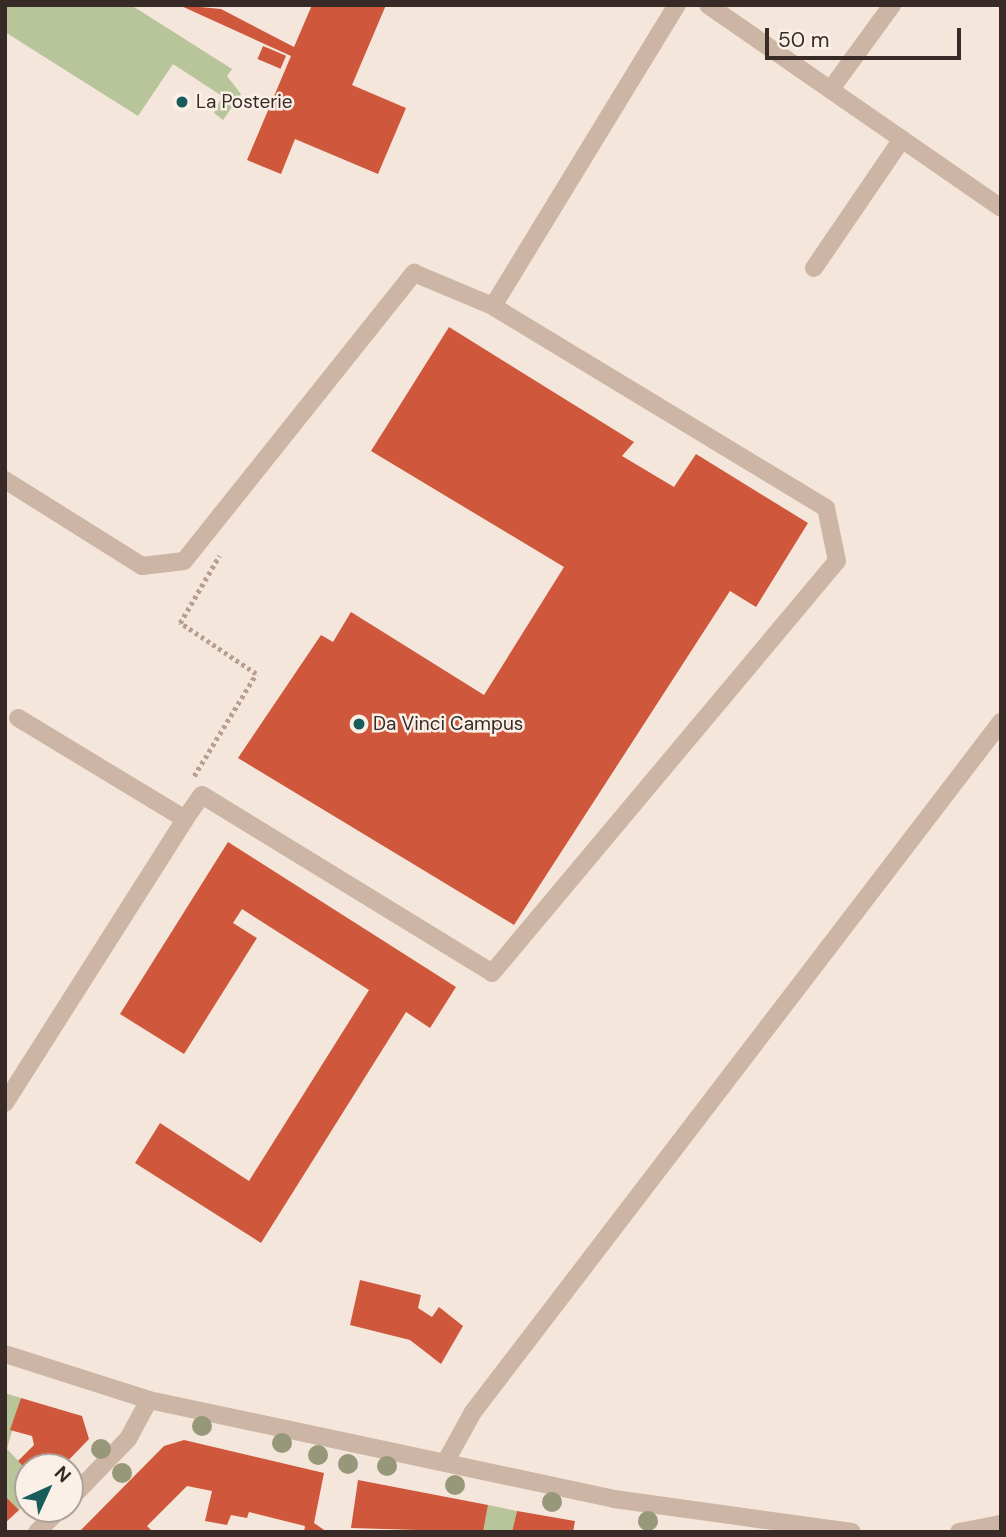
<!DOCTYPE html>
<style>
body{margin:0}
#map{position:relative;width:1006px;height:1537px;overflow:hidden;background:#f4e6da;font-family:"DM Sans",sans-serif}
div>[style]{position:absolute}
[style*='--x']{left:calc(var(--x)*1px);top:calc(var(--y)*1px);width:calc(var(--w)*1px);rotate:calc(var(--a)*1deg)}
.green>*{inset:0;background:#b8c499}
.building>*{inset:0;background:#cf573c;transform-origin:0 0}
.path>*{height:4.5px;margin-top:-2.25px;transform-origin:0;background:repeating-linear-gradient(90deg,#b89e8f 0 3.5px,transparent 0 7px)}
.minor>*{height:18px;margin:-9px;padding:0 9px;transform-origin:9px;border-radius:9px;background:#cdb5a5}
.trees>*{width:20px;height:20px;margin:-10px;border-radius:50%;background:#969879}
.dots>*{width:19px;height:19px;translate:-50% -50%;box-sizing:border-box;border:4px solid #fbf0e7;border-radius:50%}
span{translate:-50% -50%;white-space:nowrap;text-align:center;line-height:1.15;-webkit-text-stroke:5px #fbf0e7;paint-order:stroke}
.poi-label{font-size:19px;color:#382b27}
.left{translate:0 -50%;text-align:left}
.frame{position:absolute;inset:0;border:7px solid #382b27;pointer-events:none}
.north{position:absolute;left:14px;top:1453px;width:70px;height:70px;box-sizing:border-box;background:#fbf0e7;border:2px solid #ada19a;border-radius:50%;rotate:45deg;font-size:19px;font-weight:700;line-height:28px;text-align:center;color:#382b27}
.north::after{content:'';display:block;margin:auto;width:24px;height:32px;background:#195c5c;clip-path:polygon(50% 0,100% 100%,50% 72%,0 100%)}
.scale{position:absolute;left:765px;top:28px;width:196px;height:32px;box-sizing:border-box;border:4px solid #382b27;border-top:0;padding-left:9px;font-size:21px;line-height:24px;white-space:nowrap;color:#382b27;-webkit-text-stroke:5px #fbf0e7;paint-order:stroke}
</style>
<div id="map">
<div class="green">
<i style="clip-path:polygon(5px 5px,131px 5px,232px 69px,227px 76px,241px 94px,223px 120px,214px 113px,222px 96px,173px 64px,138px 116px,5px 32px)"></i>
<i style="clip-path:polygon(5px 1393px,21px 1398px,7px 1449px,28px 1471px,28px 1501px,19px 1510px,5px 1496px)"></i>
<i style="clip-path:polygon(488px 1505px,517px 1511px,512px 1532px,483px 1532px)"></i>
</div>
<div class="building">
<i style="clip-path:polygon(179px 5px,221px 9px,294px 47px,312px 5px,386px 5px,352px 85px,406px 108px,378px 174px,295px 139px,281px 174px,247px 160px,291px 56px)"></i>
<i style="left:263px;top:46px;width:25px;height:14px;rotate:23deg"></i>
<i style="clip-path:polygon(449px 327px,634px 442px,622px 456px,674px 487px,696px 454px,808px 523px,756px 607px,730px 591px,514px 925px,238px 758px,321px 635px,333px 642px,351px 612px,484px 695px,564px 567px,371px 451px)"></i>
<i style="clip-path:polygon(228px 842px,456px 987px,430px 1028px,406px 1012px,261px 1243px,135px 1163px,160px 1123px,249px 1181px,369px 990px,242px 909px,233px 923px,257px 938px,184px 1054px,120px 1014px)"></i>
<i style="clip-path:polygon(360px 1280px,421px 1295px,418px 1308px,432px 1317px,439px 1307px,463px 1326px,441px 1364px,410px 1340px,350px 1325px)"></i>
<i style="clip-path:polygon(21px 1398px,82px 1416px,89px 1439px,62px 1467px,28px 1471px,18px 1461px,34px 1445px,32px 1436px,10px 1430px)"></i>
<i style="clip-path:polygon(184px 1440px,324px 1473px,314px 1523px,327px 1532px,304px 1532px,305px 1526px,249px 1512px,247px 1518px,231px 1515px,227px 1525px,205px 1521px,212px 1491px,187px 1486px,147px 1526px,153px 1532px,79px 1532px,164px 1446px)"></i>
<i style="clip-path:polygon(358px 1480px,488px 1505px,483px 1532px,351px 1528px)"></i>
<i style="clip-path:polygon(5px 1496px,19px 1510px,5px 1523px)"></i>
<i style="clip-path:polygon(517px 1511px,575px 1521px,573px 1532px,512px 1532px)"></i>
</div>
<div class="path">
<i style="--x:194;--y:776;--w:119;--a:-58.7"></i>
<i style="--x:256;--y:674;--w:92;--a:-146.1"></i>
<i style="--x:180;--y:623;--w:78;--a:-59.8"></i>
</div>
<div class="minor">
<i style="--x:708;--y:5;--w:356;--a:34.7"></i>
<i style="--x:831;--y:89;--w:104;--a:-54"></i>
<i style="--x:814;--y:268;--w:156;--a:-55.7"></i>
<i style="--x:5;--y:480;--w:162;--a:32.1"></i>
<i style="--x:142;--y:566;--w:42;--a:-6.8"></i>
<i style="--x:184;--y:561;--w:369;--a:-51.4"></i>
<i style="--x:414;--y:273;--w:86;--a:22.7"></i>
<i style="--x:493;--y:306;--w:353;--a:-58.6"></i>
<i style="--x:185;--y:819;--w:29;--a:-55"></i>
<i style="--x:202;--y:795;--w:340;--a:31.5"></i>
<i style="--x:492;--y:973;--w:537;--a:-50.06"></i>
<i style="--x:837;--y:561;--w:54;--a:-101.7"></i>
<i style="--x:826;--y:508;--w:389;--a:-148.8"></i>
<i style="--x:5;--y:1103;--w:336;--a:-57.6"></i>
<i style="--x:185;--y:819;--w:195;--a:-148.8"></i>
<i style="--x:5;--y:1354;--w:151;--a:17.7"></i>
<i style="--x:149;--y:1400;--w:475;--a:12"></i>
<i style="--x:614;--y:1499;--w:240;--a:7.9"></i>
<i style="--x:446;--y:1461;--w:56;--a:-61.1"></i>
<i style="--x:473;--y:1412;--w:869;--a:-52.58"></i>
<i style="--x:70;--y:1499;--w:83;--a:-46"></i>
<i style="--x:128;--y:1439;--w:44;--a:-61.7"></i>
<i style="--x:37;--y:1532;--w:33;--a:-45"></i>
<i style="--x:959;--y:1532;--w:43;--a:-10.8"></i>
</div>
<div class="trees">
<i style="left:202px;top:1426px"></i>
<i style="left:282px;top:1443px"></i>
<i style="left:101px;top:1449px"></i>
<i style="left:318px;top:1455px"></i>
<i style="left:348px;top:1464px"></i>
<i style="left:387px;top:1466px"></i>
<i style="left:122px;top:1473px"></i>
<i style="left:455px;top:1485px"></i>
<i style="left:552px;top:1502px"></i>
<i style="left:648px;top:1521px"></i>
</div>
<div class="dots">
<i style="left:182px;top:102px;background:#195c5c"></i>
<i style="left:359px;top:724px;background:#195c5c"></i>
</div>
<div class="poi-label">
<span class="left" style="left:196px;top:102px">La Posterie</span>
<span class="left" style="left:373px;top:724px">Da Vinci Campus</span>
</div>
<div class="frame"></div>
<div class="north">N</div>
<div class="scale">50 m</div>
</div>
